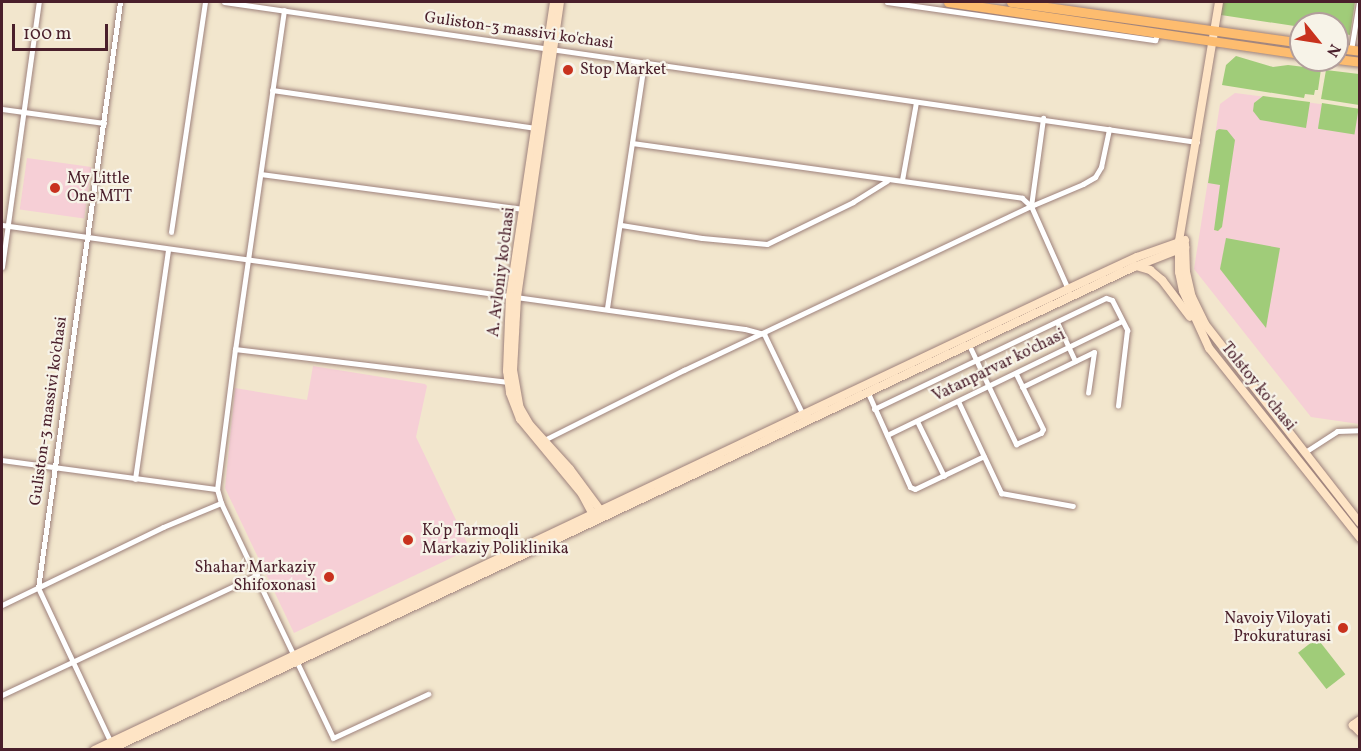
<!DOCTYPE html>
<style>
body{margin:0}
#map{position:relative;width:1361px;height:751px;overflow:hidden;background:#f2e6cd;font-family:Vollkorn,serif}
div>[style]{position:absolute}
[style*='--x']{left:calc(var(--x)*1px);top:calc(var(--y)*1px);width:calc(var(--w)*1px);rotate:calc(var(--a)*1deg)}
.built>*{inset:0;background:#f6cfd6;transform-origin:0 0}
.green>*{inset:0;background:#a0cc79;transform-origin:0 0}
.roads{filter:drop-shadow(0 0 2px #9e827c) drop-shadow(0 0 2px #9e827c)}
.street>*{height:5px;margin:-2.5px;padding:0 2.5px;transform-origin:2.5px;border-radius:2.5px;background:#fff}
.secondary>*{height:8px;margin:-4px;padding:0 4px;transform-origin:4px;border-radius:4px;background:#fee4c5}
.primary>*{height:9px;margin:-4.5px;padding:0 4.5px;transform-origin:4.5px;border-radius:4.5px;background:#fdbc6f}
.dots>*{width:16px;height:16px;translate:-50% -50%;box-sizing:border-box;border:3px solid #f7f3e8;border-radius:50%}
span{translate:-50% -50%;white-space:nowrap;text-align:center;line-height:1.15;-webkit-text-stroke:4.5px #f7f3e8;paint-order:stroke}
.street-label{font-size:16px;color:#4a1f2b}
.poi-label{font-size:16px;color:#4a1f2b}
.left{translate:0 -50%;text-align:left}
.right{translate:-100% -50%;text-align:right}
.frame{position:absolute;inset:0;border:3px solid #4a1f2b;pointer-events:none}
.north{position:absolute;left:1289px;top:12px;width:60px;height:60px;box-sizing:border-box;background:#f7f3e8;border:2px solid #b29e9c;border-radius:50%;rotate:120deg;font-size:16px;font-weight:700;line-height:24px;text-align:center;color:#4a1f2b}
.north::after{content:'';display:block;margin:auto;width:21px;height:27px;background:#c8321e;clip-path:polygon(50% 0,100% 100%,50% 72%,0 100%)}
.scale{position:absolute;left:12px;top:24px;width:96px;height:27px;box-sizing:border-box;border:3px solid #4a1f2b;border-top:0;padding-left:8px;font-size:18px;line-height:21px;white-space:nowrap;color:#4a1f2b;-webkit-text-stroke:4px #f7f3e8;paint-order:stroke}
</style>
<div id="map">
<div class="built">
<i style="clip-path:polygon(1235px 93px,1359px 109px,1359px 424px,1311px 417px,1194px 269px,1220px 104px)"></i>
<i style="left:27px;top:158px;width:65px;height:52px;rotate:8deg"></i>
<i style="clip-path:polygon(313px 366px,425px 384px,427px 386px,416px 437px,470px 549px,294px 633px,225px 488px,235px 388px,307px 400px)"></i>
</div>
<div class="green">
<i style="clip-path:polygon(1223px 2px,1355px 2px,1350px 35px,1337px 33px,1337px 24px,1301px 24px,1301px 27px,1221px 15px)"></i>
<i style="clip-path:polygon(1236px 56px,1273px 67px,1288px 65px,1321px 69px,1318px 90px,1315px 90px,1314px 95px,1305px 94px,1304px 98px,1222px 85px,1226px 65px)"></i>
<i style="clip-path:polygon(1326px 70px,1359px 74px,1359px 105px,1321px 99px)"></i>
<i style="clip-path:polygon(1263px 96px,1310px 102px,1306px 128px,1260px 120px,1253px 111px,1254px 103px)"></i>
<i style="left:1322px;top:103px;width:37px;height:26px;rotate:9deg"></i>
<i style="clip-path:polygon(1219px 129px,1227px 130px,1235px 140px,1222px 227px,1218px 231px,1214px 230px,1220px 185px,1208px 183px,1216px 131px)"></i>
<i style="clip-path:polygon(1226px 238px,1280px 248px,1266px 328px,1220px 269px)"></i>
<i style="left:1317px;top:638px;width:46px;height:24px;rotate:52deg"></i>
</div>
<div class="roads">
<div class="street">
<i style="--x:224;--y:2;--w:983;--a:8.19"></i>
<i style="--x:887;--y:2;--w:271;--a:8.1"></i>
<i style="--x:1155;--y:40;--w:8;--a:-67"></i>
<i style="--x:284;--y:10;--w:343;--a:98.2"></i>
<i style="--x:235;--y:349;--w:141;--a:97.3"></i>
<i style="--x:217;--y:489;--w:15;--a:74"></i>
<i style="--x:221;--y:503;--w:260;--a:64.5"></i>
<i style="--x:333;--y:738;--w:105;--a:-24.9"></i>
<i style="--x:1351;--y:50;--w:49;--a:-80.5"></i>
<i style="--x:272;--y:90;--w:268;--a:8.2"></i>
<i style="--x:2;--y:109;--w:103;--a:7.8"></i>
<i style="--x:632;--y:143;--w:394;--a:8"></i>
<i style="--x:1022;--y:198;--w:12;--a:42"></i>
<i style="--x:1031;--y:206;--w:91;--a:66"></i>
<i style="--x:261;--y:174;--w:264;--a:7.6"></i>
<i style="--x:902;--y:180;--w:79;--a:-79.8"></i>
<i style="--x:1031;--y:206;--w:89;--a:-82.2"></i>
<i style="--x:2;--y:225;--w:750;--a:7.97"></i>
<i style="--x:745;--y:329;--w:20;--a:15"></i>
<i style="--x:764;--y:334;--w:90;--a:64.3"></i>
<i style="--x:621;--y:225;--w:82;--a:9.1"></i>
<i style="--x:702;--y:238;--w:65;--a:5.3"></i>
<i style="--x:767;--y:244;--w:96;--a:-26"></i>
<i style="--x:853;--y:202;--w:40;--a:-32"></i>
<i style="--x:171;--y:232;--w:232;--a:-81.6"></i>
<i style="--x:2;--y:267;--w:268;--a:-82.1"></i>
<i style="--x:607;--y:308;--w:248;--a:-81.4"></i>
<i style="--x:1057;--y:322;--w:43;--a:65.2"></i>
<i style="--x:969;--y:345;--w:110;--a:64.6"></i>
<i style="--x:1016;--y:444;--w:27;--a:-24"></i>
<i style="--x:1041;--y:433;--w:4;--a:-63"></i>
<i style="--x:1043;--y:429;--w:61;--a:-116.1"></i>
<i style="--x:235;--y:349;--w:275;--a:6.9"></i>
<i style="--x:1022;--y:387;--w:80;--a:-25.9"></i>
<i style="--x:1094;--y:352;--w:41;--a:98.3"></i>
<i style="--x:868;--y:393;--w:103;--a:65.9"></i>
<i style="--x:910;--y:487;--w:5;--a:22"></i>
<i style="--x:915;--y:489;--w:76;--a:-25.6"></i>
<i style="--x:958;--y:401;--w:102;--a:64.9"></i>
<i style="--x:1001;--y:493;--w:73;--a:10.2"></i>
<i style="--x:874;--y:409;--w:257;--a:-25.6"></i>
<i style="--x:1106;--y:298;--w:6;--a:18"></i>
<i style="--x:1112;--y:300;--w:34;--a:63"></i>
<i style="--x:1127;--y:330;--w:76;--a:96.8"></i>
<i style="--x:917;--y:421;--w:61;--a:63.9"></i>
<i style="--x:887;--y:435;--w:261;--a:-25.9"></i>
<i style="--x:544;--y:440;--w:157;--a:-26.6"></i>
<i style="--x:684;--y:370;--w:384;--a:-25.3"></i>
<i style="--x:1031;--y:206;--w:56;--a:-22.9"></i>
<i style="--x:1083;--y:184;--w:14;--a:-30"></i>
<i style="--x:1095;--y:177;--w:12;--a:-59"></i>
<i style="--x:1101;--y:167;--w:39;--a:-78"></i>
<i style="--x:1305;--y:452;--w:38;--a:-33"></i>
<i style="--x:1337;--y:431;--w:23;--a:-2"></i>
<i style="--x:2;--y:460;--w:217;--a:7.7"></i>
<i style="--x:135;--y:479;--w:231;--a:-81.8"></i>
<i style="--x:2;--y:605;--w:179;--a:-25.8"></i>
<i style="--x:163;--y:527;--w:63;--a:-22.5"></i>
<i style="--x:2;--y:695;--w:282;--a:-25.2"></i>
<i style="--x:112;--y:745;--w:174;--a:-115.2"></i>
<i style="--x:38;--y:588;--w:592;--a:-82.03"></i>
</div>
<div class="secondary">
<i style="--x:554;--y:2;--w:297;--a:98.5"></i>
<i style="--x:510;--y:296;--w:75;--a:92.3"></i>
<i style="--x:507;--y:371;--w:22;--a:82"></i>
<i style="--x:510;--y:393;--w:28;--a:69"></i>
<i style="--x:520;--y:419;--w:97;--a:50.4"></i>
<i style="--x:582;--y:494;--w:24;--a:62"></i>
<i style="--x:560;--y:2;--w:298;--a:98.3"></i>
<i style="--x:517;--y:297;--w:73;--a:93.1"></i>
<i style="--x:513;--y:370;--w:39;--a:80"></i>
<i style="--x:520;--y:408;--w:20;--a:60"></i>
<i style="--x:530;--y:425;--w:59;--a:47.7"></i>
<i style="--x:570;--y:469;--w:52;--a:53.6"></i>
<i style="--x:1219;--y:2;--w:242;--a:99.5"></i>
<i style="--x:1179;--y:241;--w:31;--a:90"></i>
<i style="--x:1179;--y:272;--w:19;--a:78"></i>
<i style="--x:1183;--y:291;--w:63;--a:65.5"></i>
<i style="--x:1209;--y:348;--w:243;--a:51.5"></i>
<i style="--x:1185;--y:244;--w:28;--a:88"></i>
<i style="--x:1186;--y:272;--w:26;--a:77"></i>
<i style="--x:1192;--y:297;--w:30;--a:64"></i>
<i style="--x:1205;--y:324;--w:252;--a:52.1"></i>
<i style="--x:1136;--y:266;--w:15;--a:16"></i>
<i style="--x:1150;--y:270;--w:16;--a:40"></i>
<i style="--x:1162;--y:280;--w:46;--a:52.9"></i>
<i style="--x:1360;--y:720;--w:9;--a:144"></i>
<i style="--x:1353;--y:725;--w:10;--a:45"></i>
<i style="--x:94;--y:750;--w:1078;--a:-25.33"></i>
<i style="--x:1068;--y:289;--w:76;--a:-24.9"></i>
<i style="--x:1137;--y:257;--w:51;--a:-19.5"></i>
<i style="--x:109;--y:750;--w:1133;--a:-25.23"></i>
<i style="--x:1134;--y:267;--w:55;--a:-21.4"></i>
</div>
<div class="primary">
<i style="--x:948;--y:2;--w:357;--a:8.4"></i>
<i style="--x:1011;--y:2;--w:293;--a:8"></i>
<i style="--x:1337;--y:48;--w:23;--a:7"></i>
<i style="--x:1337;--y:59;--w:23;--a:7"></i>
</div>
</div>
<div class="dots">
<i style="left:568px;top:70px;background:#c8321e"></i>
<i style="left:55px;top:188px;background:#c8321e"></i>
<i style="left:408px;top:540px;background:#c8321e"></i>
<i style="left:329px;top:577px;background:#c8321e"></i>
<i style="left:1343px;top:628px;background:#c8321e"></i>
</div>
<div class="street-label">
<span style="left:519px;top:31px;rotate:8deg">Guliston-3 massivi ko'chasi</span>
<span style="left:502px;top:272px;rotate:-83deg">A. Avloniy ko'chasi</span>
<span style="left:999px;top:366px;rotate:-26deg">Vatanparvar ko'chasi</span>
<span style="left:1258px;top:387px;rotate:51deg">Tolstoy ko'chasi</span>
<span style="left:49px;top:411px;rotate:-82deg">Guliston-3 massivi ko'chasi</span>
</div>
<div class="poi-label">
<span class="left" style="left:580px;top:70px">Stop Market</span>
<span class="left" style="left:67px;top:188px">My Little<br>One MTT</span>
<span class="left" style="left:422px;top:540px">Ko'p Tarmoqli<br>Markaziy Poliklinika</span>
<span class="right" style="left:316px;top:577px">Shahar Markaziy<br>Shifoxonasi</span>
<span class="right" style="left:1331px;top:628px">Navoiy Viloyati<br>Prokuraturasi</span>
</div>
<div class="frame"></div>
<div class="north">N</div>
<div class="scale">100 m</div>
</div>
